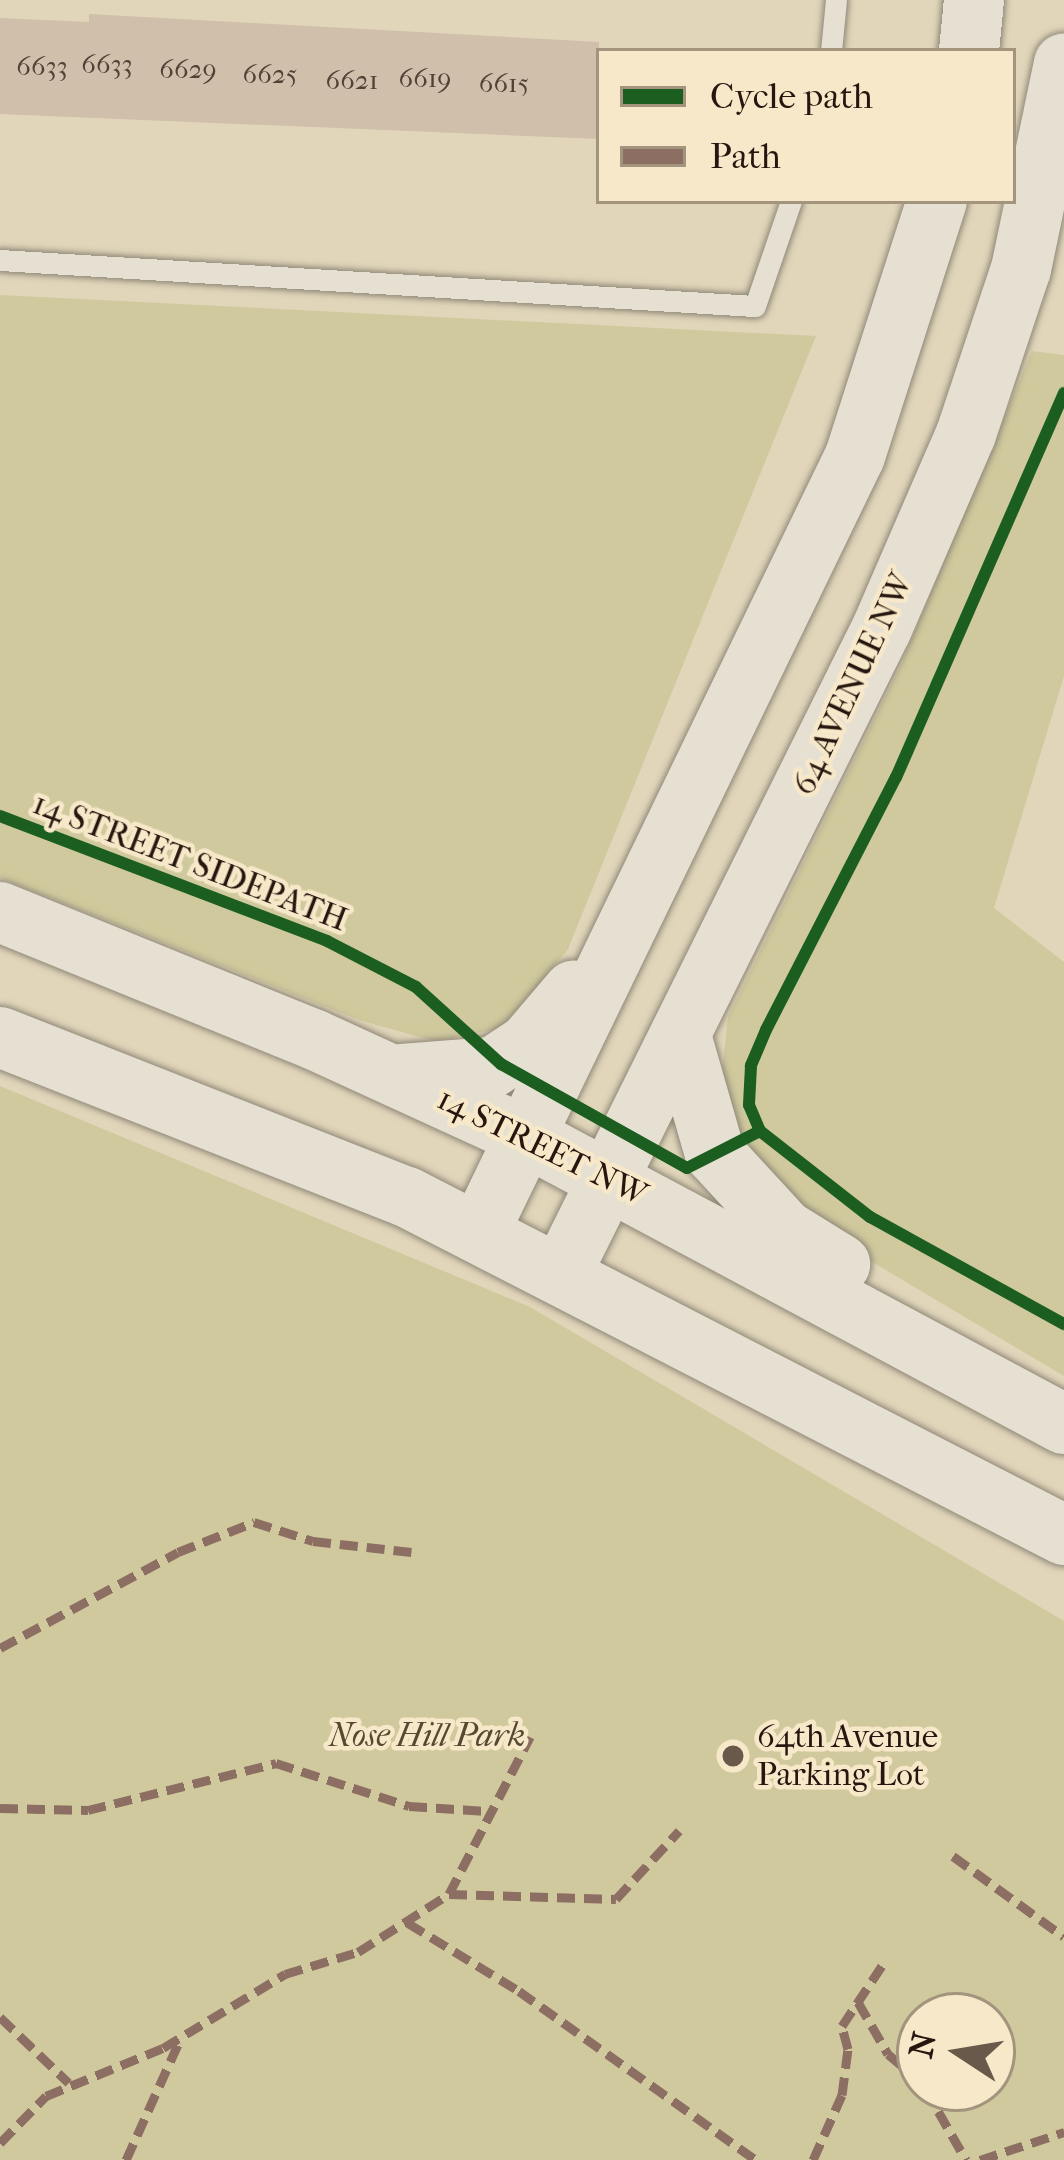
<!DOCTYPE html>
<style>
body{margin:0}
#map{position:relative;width:1064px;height:2160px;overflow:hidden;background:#e1d6ba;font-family:"IM FELL French Canon",serif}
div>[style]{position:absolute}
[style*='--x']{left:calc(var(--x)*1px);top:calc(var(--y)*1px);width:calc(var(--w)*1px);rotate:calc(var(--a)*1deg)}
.green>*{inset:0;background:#cfc99d}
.building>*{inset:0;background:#d0bfab}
.roads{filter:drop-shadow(0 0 3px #908878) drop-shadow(0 0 3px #908878)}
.lane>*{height:21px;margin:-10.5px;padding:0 10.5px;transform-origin:10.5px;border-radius:10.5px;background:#e6e0d3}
.secondary>*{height:60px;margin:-30px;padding:0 30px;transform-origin:30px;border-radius:30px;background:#e6e0d3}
.quiet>*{height:9px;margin-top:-4.5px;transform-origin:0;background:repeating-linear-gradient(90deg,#8d6e63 0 18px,transparent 0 27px)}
.cycleway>*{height:12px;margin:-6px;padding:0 6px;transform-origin:6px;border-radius:6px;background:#1b5e20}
.dots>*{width:33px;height:33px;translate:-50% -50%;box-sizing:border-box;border:6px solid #f6e8c8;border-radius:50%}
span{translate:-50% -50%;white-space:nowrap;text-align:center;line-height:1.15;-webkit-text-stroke:9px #f6e8c8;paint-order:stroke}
.number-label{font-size:27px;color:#524137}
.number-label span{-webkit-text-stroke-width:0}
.street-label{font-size:33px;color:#27160f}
.park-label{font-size:33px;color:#554932;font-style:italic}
.poi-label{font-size:33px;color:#27160f}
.left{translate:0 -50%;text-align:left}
.legend{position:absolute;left:596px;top:48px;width:420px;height:156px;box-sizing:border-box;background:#f6e8c8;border:3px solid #a3947e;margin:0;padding:15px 21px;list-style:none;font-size:36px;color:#27160f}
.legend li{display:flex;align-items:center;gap:24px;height:60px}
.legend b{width:60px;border:3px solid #a3947e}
.north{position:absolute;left:896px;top:1992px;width:120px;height:120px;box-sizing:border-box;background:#f6e8c8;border:3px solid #a3947e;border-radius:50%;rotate:282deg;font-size:33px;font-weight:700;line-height:48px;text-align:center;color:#27160f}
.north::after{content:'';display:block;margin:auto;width:42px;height:54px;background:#68594b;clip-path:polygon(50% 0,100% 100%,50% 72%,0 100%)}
</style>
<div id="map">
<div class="green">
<i style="clip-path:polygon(0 295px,816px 336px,568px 949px,502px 1028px,434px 1041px,359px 1020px,0 878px)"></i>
<i style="clip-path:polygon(1032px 351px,1064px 355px,1064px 676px,994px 908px,1064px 962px,1064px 1376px,832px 1238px,755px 1167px,718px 1110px,728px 1017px,901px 665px)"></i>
<i style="clip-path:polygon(evenodd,0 1086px,530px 1307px,1064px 1621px,1064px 2160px,0 2160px,0 1086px,992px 2016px,992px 2088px,920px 2088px,920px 2016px,992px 2016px)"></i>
</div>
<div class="building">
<i style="clip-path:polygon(89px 14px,599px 42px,599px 139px,0 114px,0 18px,89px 22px)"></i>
</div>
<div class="roads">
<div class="lane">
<i style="--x:831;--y:51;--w:51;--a:-84.4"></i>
<i style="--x:0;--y:260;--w:756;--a:3.49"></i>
<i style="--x:755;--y:306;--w:111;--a:-71.1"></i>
</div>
<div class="secondary">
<i style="--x:969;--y:51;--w:51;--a:-84.4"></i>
<i style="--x:0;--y:912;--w:338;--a:22.1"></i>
<i style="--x:313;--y:1039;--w:233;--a:24.6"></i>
<i style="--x:525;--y:1136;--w:611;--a:28.12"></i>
<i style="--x:0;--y:1037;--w:437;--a:21.5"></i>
<i style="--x:407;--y:1197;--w:739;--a:27.22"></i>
<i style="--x:682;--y:1039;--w:120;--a:74"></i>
<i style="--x:715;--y:1154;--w:103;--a:47.4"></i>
<i style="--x:785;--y:1230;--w:65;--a:31.7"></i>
<i style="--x:402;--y:1074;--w:91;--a:-4.4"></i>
<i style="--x:493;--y:1067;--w:42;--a:-33.3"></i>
<i style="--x:528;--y:1044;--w:70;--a:-49.7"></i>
<i style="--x:479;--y:1232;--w:862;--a:-64.15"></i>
<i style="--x:855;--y:456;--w:268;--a:-72.2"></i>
<i style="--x:561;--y:1274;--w:721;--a:-63.58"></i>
<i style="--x:882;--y:628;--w:211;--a:-66.6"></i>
<i style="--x:966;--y:434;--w:174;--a:-71.6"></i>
<i style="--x:1021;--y:269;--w:210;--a:-78.2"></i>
</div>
</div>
<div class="quiet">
<i style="--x:0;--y:1648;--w:202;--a:-28.3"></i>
<i style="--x:178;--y:1552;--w:82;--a:-21.5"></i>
<i style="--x:254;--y:1522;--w:62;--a:17.9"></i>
<i style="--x:313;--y:1541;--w:99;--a:6.4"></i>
<i style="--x:0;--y:1808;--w:88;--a:1.3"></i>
<i style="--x:88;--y:1810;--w:194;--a:-14"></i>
<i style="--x:276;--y:1763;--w:140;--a:17.9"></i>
<i style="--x:409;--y:1806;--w:78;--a:3.7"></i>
<i style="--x:953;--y:1856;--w:137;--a:36.1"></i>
<i style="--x:449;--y:1894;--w:177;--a:-62.7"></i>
<i style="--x:408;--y:1923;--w:130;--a:31.5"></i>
<i style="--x:519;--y:1991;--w:291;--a:35.5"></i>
<i style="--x:858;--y:2002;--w:60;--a:60"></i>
<i style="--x:888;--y:2054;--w:42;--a:40.2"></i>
<i style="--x:0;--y:2017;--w:95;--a:43.7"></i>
<i style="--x:925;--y:2088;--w:83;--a:60.3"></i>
<i style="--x:0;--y:2143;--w:66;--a:-45.6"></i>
<i style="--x:46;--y:2096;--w:126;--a:-22.3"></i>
<i style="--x:163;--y:2048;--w:143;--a:-31.2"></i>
<i style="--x:285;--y:1974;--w:76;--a:-16.8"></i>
<i style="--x:358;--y:1952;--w:108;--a:-32.5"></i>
<i style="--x:449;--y:1894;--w:167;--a:1.7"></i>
<i style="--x:616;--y:1899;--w:93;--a:-47.2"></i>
<i style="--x:126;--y:2160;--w:132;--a:-65.8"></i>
<i style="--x:813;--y:2160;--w:71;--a:-66"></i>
<i style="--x:842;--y:2095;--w:46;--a:-82.6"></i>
<i style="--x:848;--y:2049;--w:24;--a:-105"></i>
<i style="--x:842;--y:2026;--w:78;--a:-56.5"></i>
<i style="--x:980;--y:2160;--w:89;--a:-18.4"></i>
</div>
<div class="cycleway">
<i style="--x:1064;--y:393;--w:419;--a:113.6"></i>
<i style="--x:896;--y:777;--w:284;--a:117.2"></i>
<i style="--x:766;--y:1030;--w:39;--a:113"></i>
<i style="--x:751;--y:1066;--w:39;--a:93"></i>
<i style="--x:749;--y:1105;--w:28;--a:67"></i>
<i style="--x:760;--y:1131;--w:140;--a:38"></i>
<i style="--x:870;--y:1217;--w:222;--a:28.9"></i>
<i style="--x:0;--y:816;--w:350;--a:20.9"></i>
<i style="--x:327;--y:941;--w:100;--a:27.3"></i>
<i style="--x:416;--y:987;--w:115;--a:42.2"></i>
<i style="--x:501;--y:1064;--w:213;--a:29.2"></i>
<i style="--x:687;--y:1168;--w:82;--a:-26.9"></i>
</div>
<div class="dots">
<i style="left:733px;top:1756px;background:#68594b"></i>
</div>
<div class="number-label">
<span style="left:107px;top:65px">6633</span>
<span style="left:42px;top:67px">6633</span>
<span style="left:188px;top:70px">6629</span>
<span style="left:270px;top:75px">6625</span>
<span style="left:425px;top:79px">6619</span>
<span style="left:352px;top:81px">6621</span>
<span style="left:504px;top:84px">6615</span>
</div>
<div class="street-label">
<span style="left:853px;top:684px;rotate:-65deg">64 AVENUE NW</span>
<span style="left:190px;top:862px;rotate:21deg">14 STREET SIDEPATH</span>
<span style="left:542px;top:1147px;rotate:26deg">14 STREET NW</span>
</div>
<div class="park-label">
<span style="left:427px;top:1736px">Nose Hill Park</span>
</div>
<div class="poi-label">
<span class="left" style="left:757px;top:1756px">64th Avenue<br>Parking Lot</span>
</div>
<ul class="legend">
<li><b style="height:15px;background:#1b5e20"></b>Cycle path</li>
<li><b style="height:15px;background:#8d6e63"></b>Path</li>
</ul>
<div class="north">N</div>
</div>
